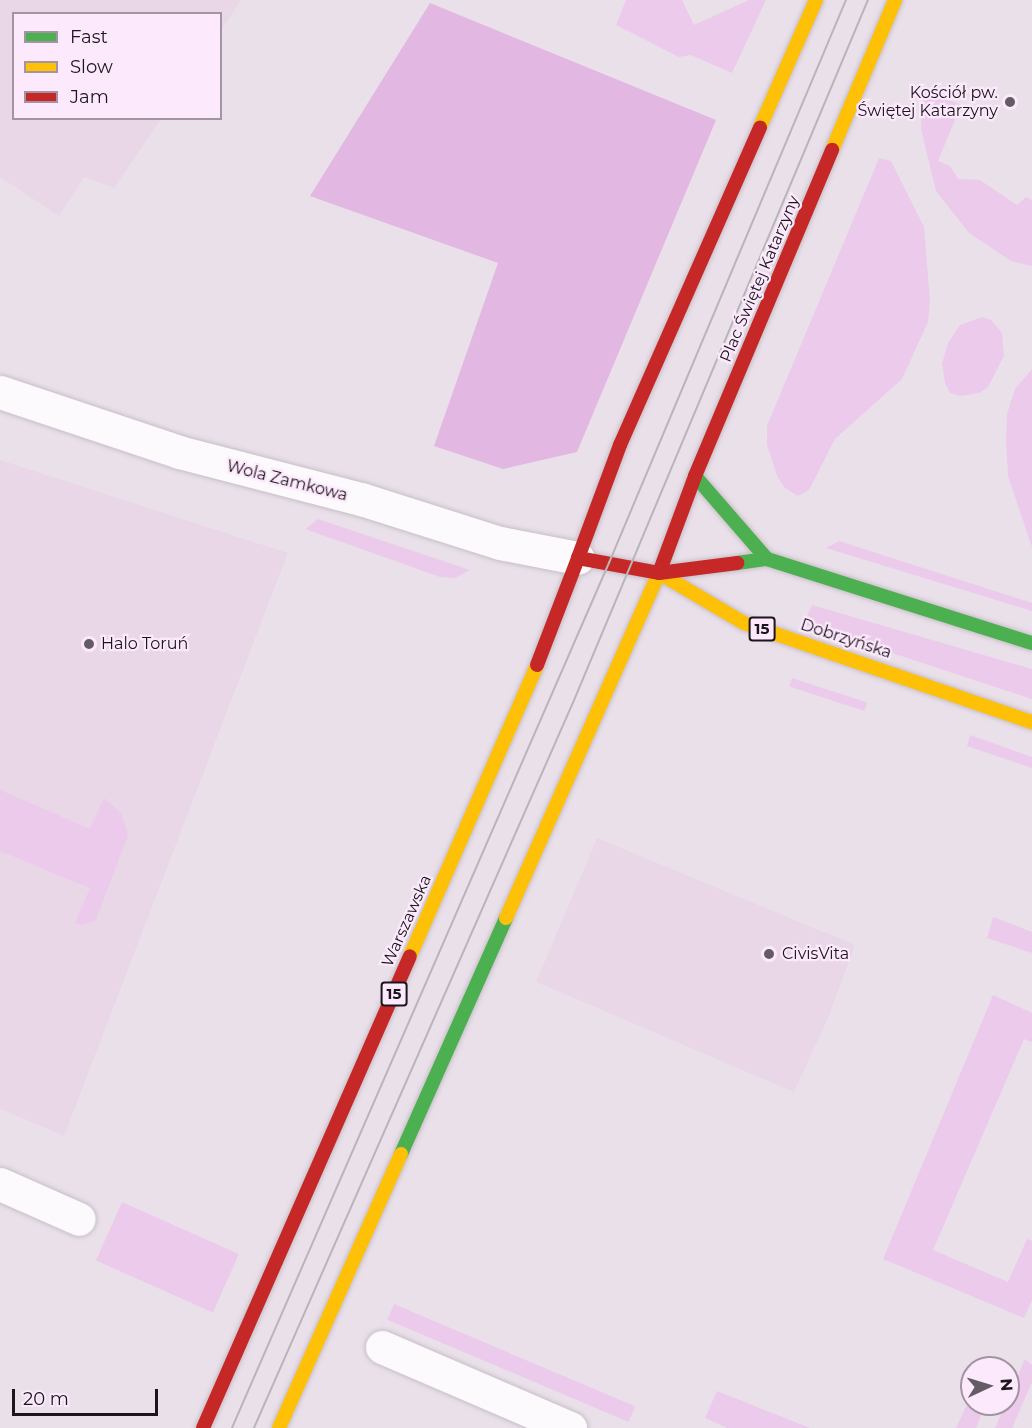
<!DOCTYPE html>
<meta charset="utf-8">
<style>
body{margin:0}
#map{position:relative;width:1032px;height:1428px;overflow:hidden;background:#eae0ea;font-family:Montserrat,sans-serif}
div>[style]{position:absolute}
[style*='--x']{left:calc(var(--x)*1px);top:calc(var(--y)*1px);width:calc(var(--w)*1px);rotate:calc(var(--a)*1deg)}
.built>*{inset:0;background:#e9d7e8}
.green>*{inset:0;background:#eccaeb;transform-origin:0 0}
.forest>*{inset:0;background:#e2b7e2}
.roads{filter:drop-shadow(0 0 2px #c7bfc7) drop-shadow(0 0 2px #c7bfc7)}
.street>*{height:33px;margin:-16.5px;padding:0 16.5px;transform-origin:16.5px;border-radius:16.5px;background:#fcfafc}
.fast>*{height:14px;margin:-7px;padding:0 7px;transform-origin:7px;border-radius:7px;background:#4caf50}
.slow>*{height:14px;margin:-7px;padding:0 7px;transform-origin:7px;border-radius:7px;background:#ffc107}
.jam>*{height:14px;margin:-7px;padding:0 7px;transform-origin:7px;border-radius:7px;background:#c62828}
.tram>*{height:1.5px;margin:-0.75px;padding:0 0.75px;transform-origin:0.75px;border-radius:0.75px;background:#b7b5b7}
.dots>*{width:16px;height:16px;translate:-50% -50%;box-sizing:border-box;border:3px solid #fce9fc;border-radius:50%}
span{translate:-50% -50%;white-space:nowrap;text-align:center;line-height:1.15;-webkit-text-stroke:4.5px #fce9fc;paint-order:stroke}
.shield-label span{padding:2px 4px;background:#fce9fc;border:2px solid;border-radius:4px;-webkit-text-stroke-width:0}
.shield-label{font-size:15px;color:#1c151c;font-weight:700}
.poi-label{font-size:16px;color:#1c151c}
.right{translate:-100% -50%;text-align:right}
.left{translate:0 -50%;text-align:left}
.street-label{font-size:16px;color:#1c151c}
.legend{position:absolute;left:12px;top:12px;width:210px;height:108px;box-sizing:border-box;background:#fce9fc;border:2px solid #a294a2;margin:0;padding:8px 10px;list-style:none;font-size:18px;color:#1c151c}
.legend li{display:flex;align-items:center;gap:12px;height:30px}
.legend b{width:30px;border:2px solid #a294a2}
.north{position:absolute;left:960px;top:1356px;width:60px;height:60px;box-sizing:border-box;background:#fce9fc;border:2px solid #a294a2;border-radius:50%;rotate:86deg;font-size:16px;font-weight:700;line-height:24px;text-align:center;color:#1c151c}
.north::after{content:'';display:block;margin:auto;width:21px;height:27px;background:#645c64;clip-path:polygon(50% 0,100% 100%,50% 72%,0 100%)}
.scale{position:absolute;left:12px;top:1389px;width:146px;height:27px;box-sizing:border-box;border:3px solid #1c151c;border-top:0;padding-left:8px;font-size:18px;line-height:21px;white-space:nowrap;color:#1c151c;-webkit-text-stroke:4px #fce9fc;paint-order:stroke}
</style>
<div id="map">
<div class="built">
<i style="clip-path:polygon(0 0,241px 0,221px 30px,220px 14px,14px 14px,14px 118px,161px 119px,114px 188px,84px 177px,59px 216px,0 177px)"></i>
<i style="clip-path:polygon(0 460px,288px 553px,64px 1136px,0 1109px)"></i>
<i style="clip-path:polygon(597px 838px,855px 945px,829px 1016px,794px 1092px,536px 982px)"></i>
</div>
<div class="green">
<i style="clip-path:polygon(626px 0,682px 0,694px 25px,749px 0,766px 0,732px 73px,691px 55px,679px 57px,616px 25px)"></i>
<i style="clip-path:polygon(923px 88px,961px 105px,938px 161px,950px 166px,958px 179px,980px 180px,1017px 205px,1026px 197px,1032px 200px,1032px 266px,1011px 261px,969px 233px,936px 191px,921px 129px)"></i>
<i style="clip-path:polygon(879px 158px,891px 161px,924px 227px,930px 300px,928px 322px,902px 379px,835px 439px,809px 490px,798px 496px,785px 488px,777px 476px,767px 445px,767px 426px)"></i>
<i style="clip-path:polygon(982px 317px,991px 320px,1002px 333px,1004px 356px,988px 387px,979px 393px,960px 396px,950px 393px,945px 383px,942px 364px,948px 343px,960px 325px)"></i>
<i style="clip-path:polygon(1032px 369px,1032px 547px,1008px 476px,1006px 441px,1007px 414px,1015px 389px)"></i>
<i style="clip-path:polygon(318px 519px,470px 570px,455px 578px,440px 577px,305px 529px)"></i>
<i style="clip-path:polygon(839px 541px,1032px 603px,1032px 611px,826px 548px)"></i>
<i style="clip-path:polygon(812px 605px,1032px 669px,1032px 699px,804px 624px)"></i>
<i style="left:792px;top:678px;width:79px;height:9px;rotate:18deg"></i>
<i style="clip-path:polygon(970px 735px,1032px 757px,1032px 768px,967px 746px)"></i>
<i style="clip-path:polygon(0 790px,90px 829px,104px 798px,121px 813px,128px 835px,96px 920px,83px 925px,75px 923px,90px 888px,0 851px)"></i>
<i style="clip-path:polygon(993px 917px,1032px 932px,1032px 953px,987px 938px)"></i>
<i style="clip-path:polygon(993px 995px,1032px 1013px,1032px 1042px,1024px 1039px,933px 1250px,1008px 1282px,1027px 1239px,1032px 1241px,1032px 1300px,1024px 1318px,883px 1259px)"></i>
<i style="left:122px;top:1202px;width:128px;height:64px;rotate:24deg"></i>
<i style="left:394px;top:1304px;width:262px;height:17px;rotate:23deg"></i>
<i style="clip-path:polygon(1025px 1359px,1032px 1365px,1032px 1382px,1012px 1428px,995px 1428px)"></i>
<i style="clip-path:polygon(717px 1391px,810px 1428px,727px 1428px,705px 1418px)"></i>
<i style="clip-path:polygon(970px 1398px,972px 1404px,986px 1404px,976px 1428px,956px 1428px)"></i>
</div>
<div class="forest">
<i style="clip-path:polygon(430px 3px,716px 120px,577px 452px,503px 469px,434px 446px,498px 263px,310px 196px)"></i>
</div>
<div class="roads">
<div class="street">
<i style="--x:0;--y:392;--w:189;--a:18.5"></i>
<i style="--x:179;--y:452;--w:188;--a:14.5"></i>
<i style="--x:361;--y:499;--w:146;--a:17.6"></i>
<i style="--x:500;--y:543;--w:79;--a:10.9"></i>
<i style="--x:0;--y:1184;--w:86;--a:23.9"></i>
<i style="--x:382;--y:1347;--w:205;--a:23.3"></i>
</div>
<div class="fast">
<i style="--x:695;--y:476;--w:110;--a:49.1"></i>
<i style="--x:737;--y:563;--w:30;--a:-8"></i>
<i style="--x:767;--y:559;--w:278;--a:17.6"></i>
<i style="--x:401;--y:1154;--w:258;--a:-66"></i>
</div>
<div class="slow">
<i style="--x:760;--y:127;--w:139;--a:-66.2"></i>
<i style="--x:832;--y:150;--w:163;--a:-67.2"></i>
<i style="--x:659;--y:573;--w:99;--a:30.5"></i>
<i style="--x:744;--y:623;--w:305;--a:19"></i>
<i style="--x:506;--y:918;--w:377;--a:-66.1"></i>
<i style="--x:410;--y:956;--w:318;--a:-66.4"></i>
<i style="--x:279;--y:1428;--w:300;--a:-66"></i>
</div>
<div class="jam">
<i style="--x:578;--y:558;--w:121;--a:-69.6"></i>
<i style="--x:620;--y:445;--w:347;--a:-66.2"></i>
<i style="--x:659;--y:573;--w:103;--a:-69.6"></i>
<i style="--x:695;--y:476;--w:354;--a:-67.2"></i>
<i style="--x:537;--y:665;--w:115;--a:-69"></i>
<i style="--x:578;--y:558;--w:82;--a:10.5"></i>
<i style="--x:659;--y:573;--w:79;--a:-7.3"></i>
<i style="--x:203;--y:1428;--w:515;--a:-66.32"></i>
</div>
</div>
<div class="tram">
<i style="--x:232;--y:1428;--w:944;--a:-66.45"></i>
<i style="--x:609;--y:563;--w:611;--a:-67.17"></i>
<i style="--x:254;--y:1428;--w:797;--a:-66.26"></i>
<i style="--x:575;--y:698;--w:757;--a:-67.23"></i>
</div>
<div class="dots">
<i style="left:1010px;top:102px;background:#645c64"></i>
<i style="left:89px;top:644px;background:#645c64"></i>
<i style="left:769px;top:954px;background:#645c64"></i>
</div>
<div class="shield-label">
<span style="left:762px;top:629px">15</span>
<span style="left:394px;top:994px">15</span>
</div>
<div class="poi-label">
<span class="right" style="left:998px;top:102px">Kościół pw.<br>Świętej Katarzyny</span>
<span class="left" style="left:101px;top:644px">Halo Toruń</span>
<span class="left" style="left:782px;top:954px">CivisVita</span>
</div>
<div class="street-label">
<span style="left:760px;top:279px;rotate:-67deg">Plac Świętej Katarzyny</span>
<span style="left:287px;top:481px;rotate:14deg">Wola Zamkowa</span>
<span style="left:846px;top:639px;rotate:18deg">Dobrzyńska</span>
<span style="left:407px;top:921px;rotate:-66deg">Warszawska</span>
</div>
<ul class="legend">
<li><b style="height:8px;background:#4caf50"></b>Fast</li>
<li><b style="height:8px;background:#ffc107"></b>Slow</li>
<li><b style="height:8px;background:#c62828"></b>Jam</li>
</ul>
<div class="north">N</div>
<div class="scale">20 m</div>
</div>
